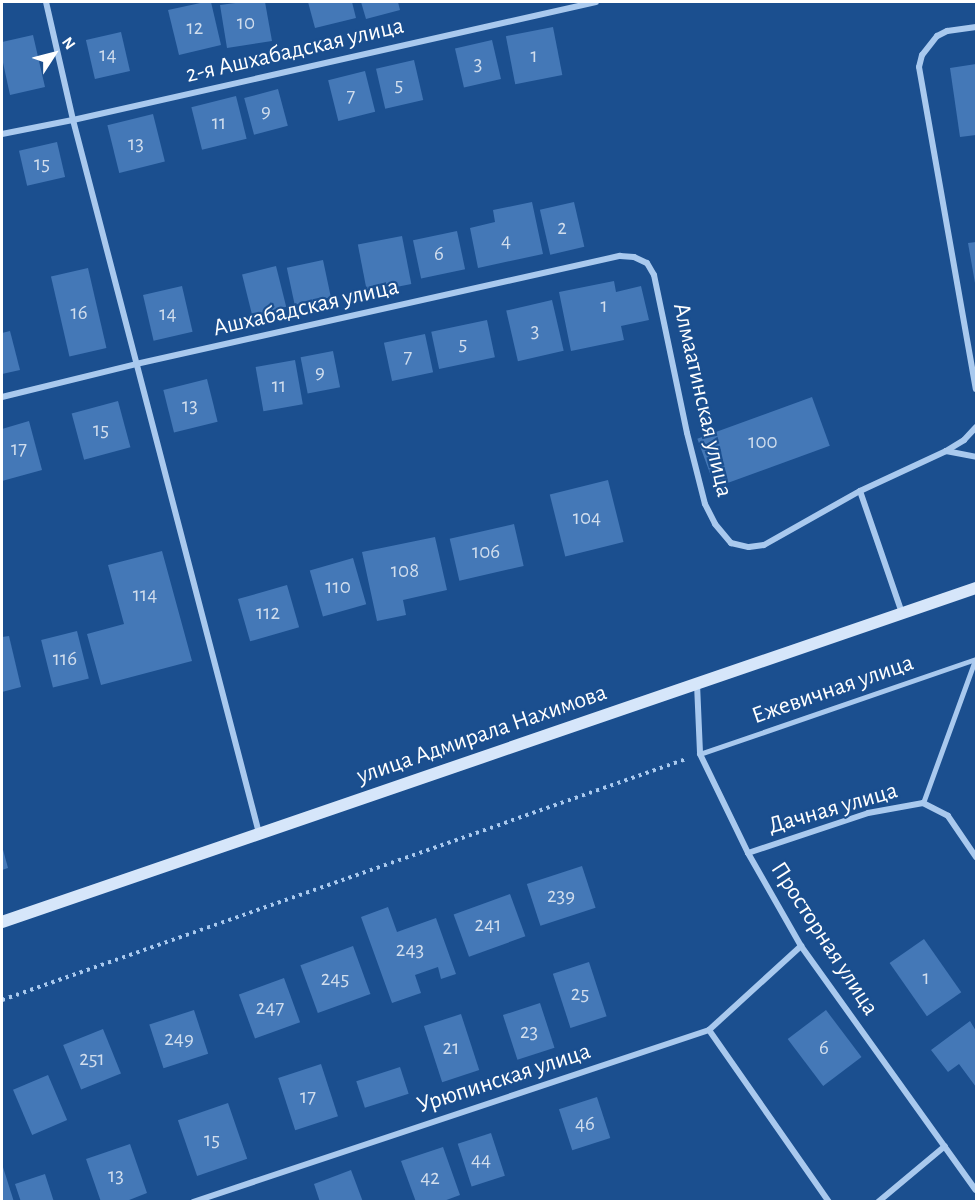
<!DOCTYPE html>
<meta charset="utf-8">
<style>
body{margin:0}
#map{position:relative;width:978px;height:1203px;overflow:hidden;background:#1b4f8f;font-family:"Alegreya Sans",sans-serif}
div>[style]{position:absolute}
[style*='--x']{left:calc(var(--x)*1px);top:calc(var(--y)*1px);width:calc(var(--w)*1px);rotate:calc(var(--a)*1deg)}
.building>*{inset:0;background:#4478b7;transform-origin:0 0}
.path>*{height:4px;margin-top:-2px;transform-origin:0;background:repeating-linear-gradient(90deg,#a9c9ee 0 3px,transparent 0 7.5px)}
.lane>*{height:4.5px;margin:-2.25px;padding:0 2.25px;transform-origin:2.25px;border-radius:2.25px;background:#a9c9ee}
.street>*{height:6px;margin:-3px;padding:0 3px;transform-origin:3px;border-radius:3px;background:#a9c9ee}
.secondary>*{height:12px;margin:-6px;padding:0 6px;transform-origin:6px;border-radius:6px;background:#d6e6fa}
span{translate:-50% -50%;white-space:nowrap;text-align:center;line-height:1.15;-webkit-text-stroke:4.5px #1b4f8f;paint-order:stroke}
.number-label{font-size:21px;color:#d0dded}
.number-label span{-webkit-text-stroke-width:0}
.street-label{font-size:24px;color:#fff}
.frame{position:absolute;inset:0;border:3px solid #fff;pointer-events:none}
.north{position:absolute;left:24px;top:24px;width:60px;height:60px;-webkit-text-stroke:4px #1b4f8f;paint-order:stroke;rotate:54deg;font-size:16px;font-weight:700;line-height:24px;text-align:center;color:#fff}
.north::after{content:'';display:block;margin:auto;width:21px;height:27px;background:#fff;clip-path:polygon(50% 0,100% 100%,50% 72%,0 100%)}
</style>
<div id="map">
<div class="building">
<i style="clip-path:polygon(205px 2px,211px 2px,221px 45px,179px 55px,168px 10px)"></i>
<i style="clip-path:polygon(243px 2px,265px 2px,272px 41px,227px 48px,220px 5px)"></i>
<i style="clip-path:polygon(308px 2px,352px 2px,356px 18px,315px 28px)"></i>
<i style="clip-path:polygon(361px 2px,398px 2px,400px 10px,366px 19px)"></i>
<i style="left:553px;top:27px;width:49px;height:48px;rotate:79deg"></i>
<i style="left:121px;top:32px;width:40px;height:36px;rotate:77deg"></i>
<i style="clip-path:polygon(33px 35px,45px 87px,10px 95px,2px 58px,2px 42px)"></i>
<i style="left:492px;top:40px;width:40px;height:38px;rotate:77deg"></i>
<i style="left:414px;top:60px;width:41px;height:39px;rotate:77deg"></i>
<i style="clip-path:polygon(976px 64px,976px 135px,960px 137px,950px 68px)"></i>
<i style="left:365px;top:71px;width:42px;height:38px;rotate:76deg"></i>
<i style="left:278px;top:89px;width:38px;height:35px;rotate:75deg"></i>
<i style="left:236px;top:96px;width:44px;height:46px;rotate:76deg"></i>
<i style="left:153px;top:114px;width:49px;height:47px;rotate:76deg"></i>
<i style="left:57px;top:142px;width:36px;height:39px;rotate:77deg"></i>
<i style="clip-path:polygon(532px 202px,543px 254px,478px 268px,470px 228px,495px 222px,493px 210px)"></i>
<i style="left:574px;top:202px;width:46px;height:35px;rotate:77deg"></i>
<i style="left:457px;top:231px;width:39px;height:45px;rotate:78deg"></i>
<i style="left:402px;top:236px;width:49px;height:45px;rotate:79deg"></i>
<i style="clip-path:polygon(976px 242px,976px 283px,975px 283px,968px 243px)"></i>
<i style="left:323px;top:260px;width:38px;height:37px;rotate:78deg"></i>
<i style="left:276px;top:266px;width:42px;height:35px;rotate:76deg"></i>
<i style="left:88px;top:268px;width:82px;height:38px;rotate:77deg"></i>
<i style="clip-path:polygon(614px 281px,616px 292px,641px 286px,649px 320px,621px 326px,624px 340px,571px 351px,559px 292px)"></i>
<i style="left:182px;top:286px;width:47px;height:40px;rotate:77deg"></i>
<i style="left:552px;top:300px;width:52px;height:47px;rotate:77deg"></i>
<i style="left:487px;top:320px;width:38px;height:57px;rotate:78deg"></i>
<i style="clip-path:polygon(10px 331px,20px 370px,2px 374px,2px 333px)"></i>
<i style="left:425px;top:334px;width:39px;height:42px;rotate:78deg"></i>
<i style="left:333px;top:351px;width:37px;height:33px;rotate:79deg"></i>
<i style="left:295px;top:360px;width:45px;height:40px;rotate:80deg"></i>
<i style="left:207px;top:379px;width:44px;height:45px;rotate:76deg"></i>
<i style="left:812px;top:397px;width:52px;height:122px;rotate:70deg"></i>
<i style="left:118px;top:401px;width:48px;height:48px;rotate:75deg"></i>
<i style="clip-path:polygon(29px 421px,42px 470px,2px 481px,2px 429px)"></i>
<i style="left:608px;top:480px;width:64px;height:60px;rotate:76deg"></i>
<i style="left:514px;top:524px;width:43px;height:66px;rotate:77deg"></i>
<i style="clip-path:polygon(435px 537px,447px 590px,403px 600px,406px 615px,377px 621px,362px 552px)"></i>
<i style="clip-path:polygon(162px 551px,192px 661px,101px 685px,87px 634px,124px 624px,108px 565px)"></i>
<i style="left:353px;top:558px;width:48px;height:45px;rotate:74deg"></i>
<i style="left:287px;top:585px;width:44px;height:51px;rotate:74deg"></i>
<i style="left:77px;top:631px;width:49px;height:37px;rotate:76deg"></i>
<i style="clip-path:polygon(9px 636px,21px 687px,2px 692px,2px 637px)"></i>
<i style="clip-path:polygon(2px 846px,8px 868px,2px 870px)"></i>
<i style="left:582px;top:866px;width:44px;height:58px;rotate:72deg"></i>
<i style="left:510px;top:894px;width:45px;height:60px;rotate:70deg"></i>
<i style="clip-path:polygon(388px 907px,397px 932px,436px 918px,456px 974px,441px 979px,438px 967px,415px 975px,421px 993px,392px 1003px,361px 917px)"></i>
<i style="left:924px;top:939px;width:65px;height:42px;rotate:55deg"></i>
<i style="left:353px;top:946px;width:51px;height:56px;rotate:70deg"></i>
<i style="left:589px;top:962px;width:57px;height:38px;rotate:72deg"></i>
<i style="left:284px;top:978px;width:47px;height:48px;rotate:70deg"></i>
<i style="left:540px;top:1003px;width:47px;height:39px;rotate:72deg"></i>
<i style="left:194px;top:1010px;width:46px;height:47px;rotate:72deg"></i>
<i style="left:826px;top:1010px;width:59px;height:48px;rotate:53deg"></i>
<i style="left:461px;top:1014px;width:59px;height:39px;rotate:72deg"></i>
<i style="clip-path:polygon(970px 1021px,976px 1031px,976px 1087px,959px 1064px,948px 1072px,931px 1050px)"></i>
<i style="left:103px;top:1029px;width:48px;height:43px;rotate:68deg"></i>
<i style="left:321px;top:1064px;width:55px;height:45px;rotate:72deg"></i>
<i style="left:400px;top:1067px;width:28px;height:46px;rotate:72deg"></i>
<i style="left:48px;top:1075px;width:49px;height:38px;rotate:67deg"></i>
<i style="left:597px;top:1097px;width:43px;height:40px;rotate:72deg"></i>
<i style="left:228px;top:1103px;width:59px;height:53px;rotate:71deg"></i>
<i style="left:491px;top:1133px;width:45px;height:35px;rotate:72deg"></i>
<i style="clip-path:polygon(130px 1144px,147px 1193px,124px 1202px,101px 1202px,86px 1159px)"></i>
<i style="clip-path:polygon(443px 1147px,460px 1195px,441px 1202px,416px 1202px,401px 1161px)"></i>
<i style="clip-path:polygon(2px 1164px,14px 1202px,2px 1202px)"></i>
<i style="clip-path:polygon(351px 1170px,363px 1202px,320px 1202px,314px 1184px)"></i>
<i style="clip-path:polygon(45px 1174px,54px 1202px,21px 1202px,15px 1184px)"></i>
</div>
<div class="path">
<i style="--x:2;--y:1000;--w:725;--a:-19.41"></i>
</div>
<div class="lane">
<i style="--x:700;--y:754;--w:292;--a:-19"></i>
<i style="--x:923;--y:803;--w:152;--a:-70"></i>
</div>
<div class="street">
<i style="--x:46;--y:2;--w:121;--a:77.1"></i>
<i style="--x:73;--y:120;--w:737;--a:75.38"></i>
<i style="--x:976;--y:27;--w:29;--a:172"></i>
<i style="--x:947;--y:31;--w:11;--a:153"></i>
<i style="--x:937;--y:36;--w:24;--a:128"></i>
<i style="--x:922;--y:55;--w:12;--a:104"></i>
<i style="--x:919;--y:67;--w:327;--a:80"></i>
<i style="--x:2;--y:134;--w:72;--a:-11.2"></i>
<i style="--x:73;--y:120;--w:536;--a:-12.71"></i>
<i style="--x:2;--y:397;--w:138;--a:-13.8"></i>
<i style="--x:136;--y:364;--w:496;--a:-12.6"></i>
<i style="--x:620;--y:256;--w:14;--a:4"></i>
<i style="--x:634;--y:257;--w:14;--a:25"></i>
<i style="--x:647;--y:263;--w:14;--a:60"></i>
<i style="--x:654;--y:275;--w:161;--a:78.2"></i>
<i style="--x:687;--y:433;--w:73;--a:75.8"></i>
<i style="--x:705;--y:504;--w:22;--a:63"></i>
<i style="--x:715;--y:524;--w:25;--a:50"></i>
<i style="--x:731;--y:543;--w:18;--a:13"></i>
<i style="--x:749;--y:547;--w:15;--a:-8"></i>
<i style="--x:764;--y:545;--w:110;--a:-29.4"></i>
<i style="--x:860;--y:491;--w:95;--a:-24.9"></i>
<i style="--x:946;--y:451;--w:21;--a:-31"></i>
<i style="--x:964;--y:440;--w:18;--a:-47"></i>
<i style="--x:946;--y:451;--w:31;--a:11"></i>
<i style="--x:860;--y:491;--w:129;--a:71"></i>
<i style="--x:697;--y:684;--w:70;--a:87.5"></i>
<i style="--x:700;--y:754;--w:110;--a:64.1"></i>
<i style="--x:748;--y:853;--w:107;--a:60.3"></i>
<i style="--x:801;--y:946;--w:300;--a:54.4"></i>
<i style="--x:748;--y:853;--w:126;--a:-18.4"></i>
<i style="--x:868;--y:813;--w:56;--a:-10.3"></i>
<i style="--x:923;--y:803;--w:28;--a:27"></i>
<i style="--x:948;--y:816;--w:50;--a:55.7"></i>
<i style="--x:709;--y:1030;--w:210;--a:55.1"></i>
<i style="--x:193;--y:1202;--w:544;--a:-18.43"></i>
<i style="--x:709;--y:1030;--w:125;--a:-42.4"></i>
<i style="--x:878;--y:1202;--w:87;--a:-39.9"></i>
</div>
<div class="secondary">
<i style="--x:2;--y:922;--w:1030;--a:-18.93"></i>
</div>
<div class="number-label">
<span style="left:246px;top:23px">10</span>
<span style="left:195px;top:28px">12</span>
<span style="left:108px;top:55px">14</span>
<span style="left:534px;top:56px">1</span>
<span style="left:478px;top:64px">3</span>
<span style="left:399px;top:85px">5</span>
<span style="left:351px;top:96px">7</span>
<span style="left:266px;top:111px">9</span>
<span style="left:219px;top:123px">11</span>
<span style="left:136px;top:144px">13</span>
<span style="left:42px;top:164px">15</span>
<span style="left:562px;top:228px">2</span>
<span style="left:506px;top:241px">4</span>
<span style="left:439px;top:254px">6</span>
<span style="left:604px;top:306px">1</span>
<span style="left:79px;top:313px">16</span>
<span style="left:168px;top:314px">14</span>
<span style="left:535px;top:331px">3</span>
<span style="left:463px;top:344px">5</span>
<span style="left:408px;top:357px">7</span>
<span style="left:320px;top:372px">9</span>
<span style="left:279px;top:386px">11</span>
<span style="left:190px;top:406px">13</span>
<span style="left:101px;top:430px">15</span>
<span style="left:763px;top:442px">100</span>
<span style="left:19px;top:449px">17</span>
<span style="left:587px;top:518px">104</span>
<span style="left:486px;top:552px">106</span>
<span style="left:405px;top:571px">108</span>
<span style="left:338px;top:587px">110</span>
<span style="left:145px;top:595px">114</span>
<span style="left:268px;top:613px">112</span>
<span style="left:65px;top:659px">116</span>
<span style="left:561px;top:896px">239</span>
<span style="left:488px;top:925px">241</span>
<span style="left:410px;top:950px">243</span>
<span style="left:926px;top:978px">1</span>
<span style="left:335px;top:979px">245</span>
<span style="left:580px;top:994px">25</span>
<span style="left:270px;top:1008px">247</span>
<span style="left:529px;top:1032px">23</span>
<span style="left:179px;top:1039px">249</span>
<span style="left:451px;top:1048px">21</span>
<span style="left:824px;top:1048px">6</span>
<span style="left:92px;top:1059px">251</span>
<span style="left:308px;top:1097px">17</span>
<span style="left:585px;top:1124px">46</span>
<span style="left:212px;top:1140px">15</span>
<span style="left:481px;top:1160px">44</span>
<span style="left:116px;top:1176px">13</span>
<span style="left:430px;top:1178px">42</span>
</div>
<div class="street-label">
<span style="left:295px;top:51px;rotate:-13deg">2-я Ашхабадская улица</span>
<span style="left:306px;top:308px;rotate:-13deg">Ашхабадская улица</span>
<span style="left:702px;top:400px;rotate:77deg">Алмаатинская улица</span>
<span style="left:833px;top:690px;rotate:-19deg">Ежевичная улица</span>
<span style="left:482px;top:735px;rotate:-19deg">улица Адмирала Нахимова</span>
<span style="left:833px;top:809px;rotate:-16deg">Дачная улица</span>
<span style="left:824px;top:939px;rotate:57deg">Просторная улица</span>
<span style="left:504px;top:1079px;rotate:-18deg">Урюпинская улица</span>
</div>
<div class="frame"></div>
<div class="north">N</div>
</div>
